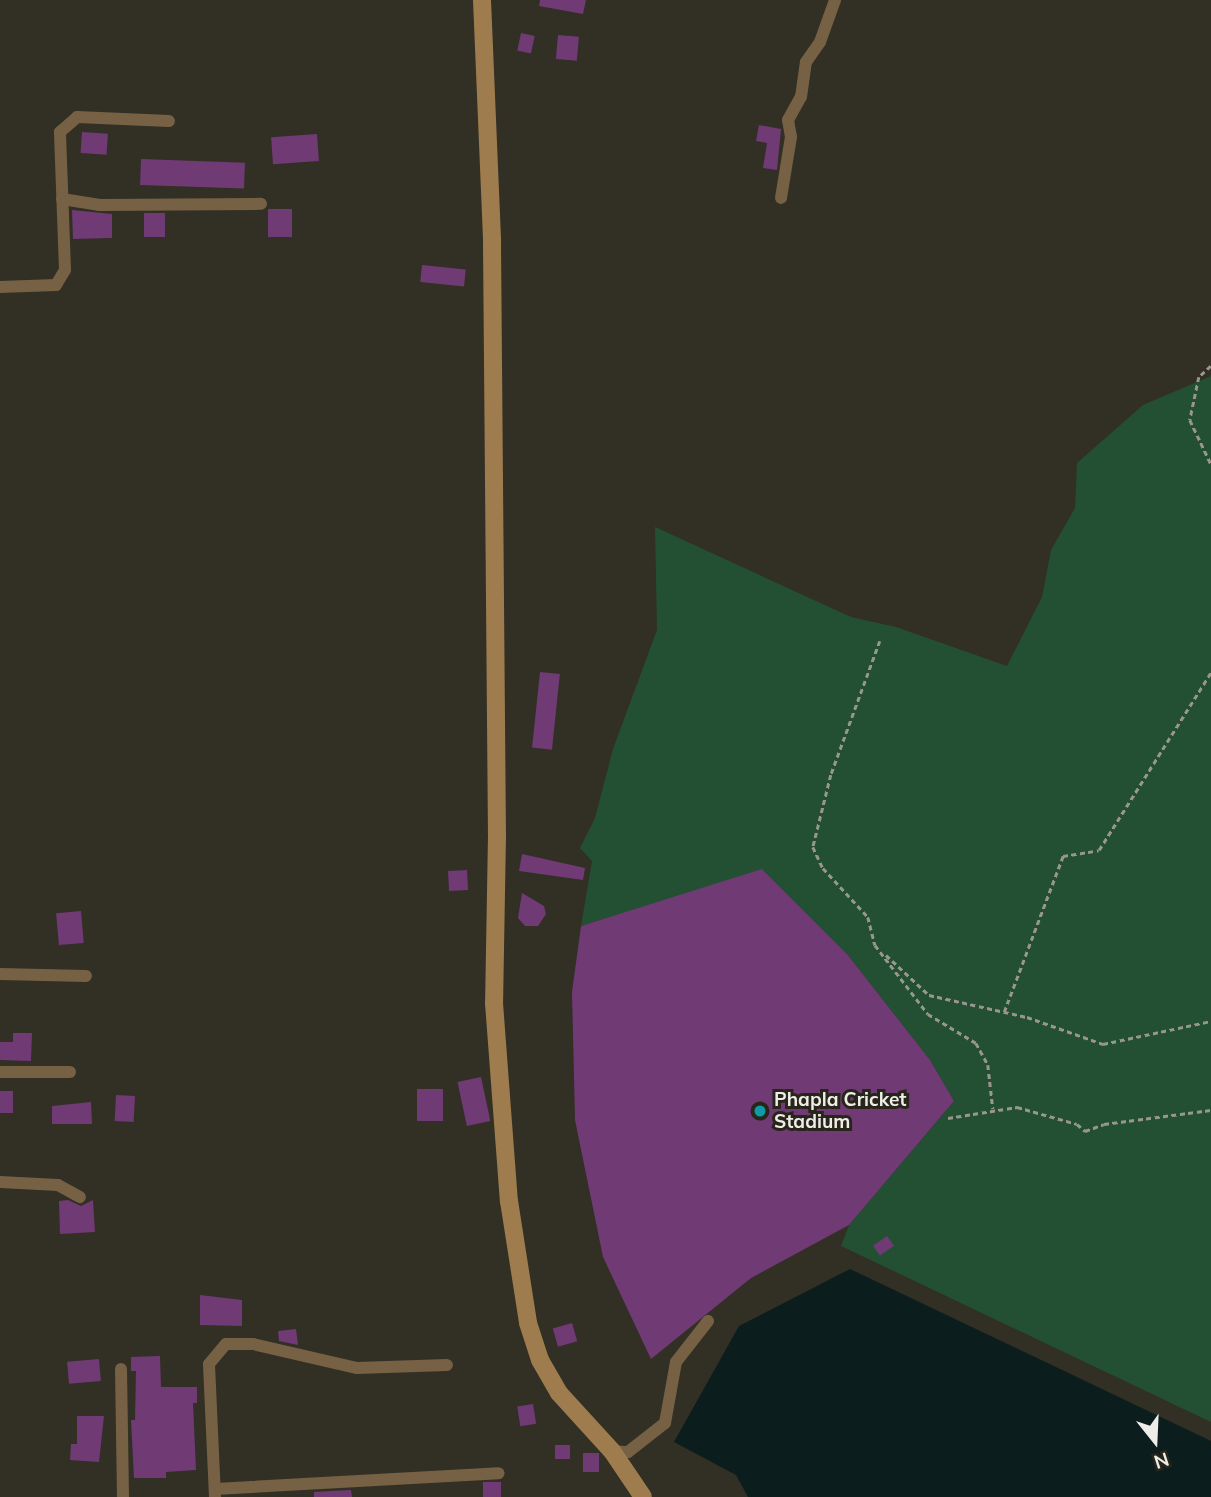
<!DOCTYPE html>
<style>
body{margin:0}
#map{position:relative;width:1211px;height:1497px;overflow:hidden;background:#322f25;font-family:Mulish,sans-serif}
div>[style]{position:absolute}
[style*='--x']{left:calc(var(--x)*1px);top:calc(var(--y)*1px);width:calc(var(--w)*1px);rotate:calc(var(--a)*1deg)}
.green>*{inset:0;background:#235032}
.water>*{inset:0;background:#0c1d1d}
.building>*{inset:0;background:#703a75;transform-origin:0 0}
.path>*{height:2.5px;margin-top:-1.25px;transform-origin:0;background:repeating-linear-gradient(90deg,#98968e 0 5px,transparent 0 8.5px)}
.street>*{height:12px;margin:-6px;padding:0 6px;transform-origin:6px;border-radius:6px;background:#766144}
.secondary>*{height:18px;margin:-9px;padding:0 9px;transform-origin:9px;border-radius:9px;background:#9e7c4d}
.dots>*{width:19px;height:19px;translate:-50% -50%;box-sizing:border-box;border:4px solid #28251b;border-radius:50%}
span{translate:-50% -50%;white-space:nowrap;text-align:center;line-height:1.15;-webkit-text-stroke:6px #28251b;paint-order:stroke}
.poi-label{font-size:19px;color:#efede7;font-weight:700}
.left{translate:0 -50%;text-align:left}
.north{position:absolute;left:1120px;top:1406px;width:70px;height:70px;-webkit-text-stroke:5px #28251b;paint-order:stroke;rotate:162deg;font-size:19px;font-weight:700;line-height:28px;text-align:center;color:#efede7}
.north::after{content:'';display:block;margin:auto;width:24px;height:32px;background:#efede7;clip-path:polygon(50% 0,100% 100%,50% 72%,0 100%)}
</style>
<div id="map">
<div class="green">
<i style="clip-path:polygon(1211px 376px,1211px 1422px,841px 1246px,849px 1225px,954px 1101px,930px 1060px,847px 954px,763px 870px,581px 926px,592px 861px,580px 848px,595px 818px,613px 749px,657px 630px,655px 527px,851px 617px,896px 627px,1007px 666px,1042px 597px,1051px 550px,1075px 508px,1077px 463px,1143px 405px)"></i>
</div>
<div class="water">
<i style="clip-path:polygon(850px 1269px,1211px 1441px,1211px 1497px,748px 1497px,736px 1475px,674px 1442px,739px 1326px)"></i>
</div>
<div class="building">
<i style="clip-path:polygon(540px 0,586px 0,583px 14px,539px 6px)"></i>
<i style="left:521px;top:33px;width:14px;height:18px;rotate:12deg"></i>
<i style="left:558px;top:35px;width:21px;height:24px;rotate:5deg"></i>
<i style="clip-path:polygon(759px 125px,781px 129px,777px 170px,763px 168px,767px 143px,756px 141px)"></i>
<i style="left:82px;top:132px;width:26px;height:21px;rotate:4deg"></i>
<i style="left:317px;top:134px;width:27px;height:46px;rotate:86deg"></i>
<i style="left:141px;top:159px;width:104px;height:26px;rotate:2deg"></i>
<i style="left:268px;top:209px;width:24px;height:28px"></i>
<i style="clip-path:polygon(72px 210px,112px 214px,112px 238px,73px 239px)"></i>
<i style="left:144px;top:213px;width:21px;height:24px"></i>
<i style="left:422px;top:265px;width:44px;height:17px;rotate:6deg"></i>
<i style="left:540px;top:672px;width:20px;height:76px;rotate:6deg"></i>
<i style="clip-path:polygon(522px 854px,585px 868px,583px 880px,519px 871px)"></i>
<i style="clip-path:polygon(762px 869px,847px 954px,930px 1060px,954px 1101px,849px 1225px,751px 1278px,651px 1359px,603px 1257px,575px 1120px,572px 992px,581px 926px)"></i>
<i style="left:467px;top:870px;width:20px;height:19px;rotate:87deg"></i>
<i style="clip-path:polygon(522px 893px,544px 906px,546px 914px,538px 926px,525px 926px,518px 918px)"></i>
<i style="left:81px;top:911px;width:32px;height:25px;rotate:85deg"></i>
<i style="clip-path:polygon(13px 1033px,32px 1033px,31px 1061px,0 1060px,0 1042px,13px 1042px)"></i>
<i style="left:481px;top:1077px;width:45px;height:24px;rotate:78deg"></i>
<i style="left:417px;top:1089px;width:26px;height:32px"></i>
<i style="left:0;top:1091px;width:13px;height:22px"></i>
<i style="left:116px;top:1095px;width:19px;height:26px;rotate:3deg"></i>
<i style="clip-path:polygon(91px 1102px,92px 1124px,52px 1124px,52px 1106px)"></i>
<i style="clip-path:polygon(68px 1200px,81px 1206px,93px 1200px,95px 1232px,60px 1234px,59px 1201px)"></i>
<i style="left:887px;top:1236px;width:12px;height:17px;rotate:55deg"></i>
<i style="clip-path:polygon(200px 1295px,242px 1300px,242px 1326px,200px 1325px)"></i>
<i style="left:572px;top:1323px;width:19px;height:20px;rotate:74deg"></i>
<i style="clip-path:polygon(296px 1329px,298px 1345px,279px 1341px,278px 1331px)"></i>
<i style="clip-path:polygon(160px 1356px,161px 1387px,197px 1387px,197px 1403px,193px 1403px,196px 1470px,166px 1472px,166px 1478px,134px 1478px,131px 1420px,135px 1420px,136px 1371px,131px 1371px,131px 1357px)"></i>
<i style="left:99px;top:1359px;width:22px;height:32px;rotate:85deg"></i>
<i style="left:533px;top:1404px;width:20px;height:16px;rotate:81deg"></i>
<i style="clip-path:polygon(77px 1416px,104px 1416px,99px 1462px,70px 1460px,71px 1444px,77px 1444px)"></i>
<i style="left:555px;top:1445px;width:15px;height:14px"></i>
<i style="left:599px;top:1453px;width:19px;height:16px;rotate:90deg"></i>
<i style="left:501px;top:1482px;width:15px;height:18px;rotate:90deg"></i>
<i style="clip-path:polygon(351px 1490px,352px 1497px,314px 1497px,314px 1492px)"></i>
</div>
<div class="path">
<i style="--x:1211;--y:366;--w:16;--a:137"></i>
<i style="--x:1199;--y:377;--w:44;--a:101.8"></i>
<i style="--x:1190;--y:420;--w:49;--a:64.5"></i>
<i style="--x:880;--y:641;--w:143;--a:110.1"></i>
<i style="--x:831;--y:775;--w:74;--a:104"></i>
<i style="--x:813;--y:847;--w:23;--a:65"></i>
<i style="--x:823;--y:868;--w:67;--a:47.4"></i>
<i style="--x:868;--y:917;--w:29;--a:76"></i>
<i style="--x:875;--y:945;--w:87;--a:52.5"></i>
<i style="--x:928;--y:1014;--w:56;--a:31.1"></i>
<i style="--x:976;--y:1043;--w:25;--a:61"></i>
<i style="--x:988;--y:1065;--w:44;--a:83.5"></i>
<i style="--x:886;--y:955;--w:59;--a:42.9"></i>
<i style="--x:929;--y:995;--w:100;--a:12.7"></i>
<i style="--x:1027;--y:1017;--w:81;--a:19.6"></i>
<i style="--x:1103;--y:1044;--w:110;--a:-12"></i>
<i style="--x:1004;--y:1012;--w:167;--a:-69.3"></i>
<i style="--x:1063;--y:856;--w:36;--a:-9"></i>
<i style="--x:1099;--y:850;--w:210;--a:-57.8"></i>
<i style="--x:948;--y:1118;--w:70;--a:-9.1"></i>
<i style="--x:1017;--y:1107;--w:62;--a:15.8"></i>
<i style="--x:1077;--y:1124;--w:11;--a:41"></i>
<i style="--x:1085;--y:1131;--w:20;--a:-20"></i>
<i style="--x:1104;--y:1124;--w:108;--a:-7.5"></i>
</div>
<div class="street">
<i style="--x:781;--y:198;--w:62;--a:-80.7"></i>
<i style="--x:791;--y:137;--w:17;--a:-100"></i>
<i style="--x:788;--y:120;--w:26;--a:-61"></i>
<i style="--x:801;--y:97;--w:35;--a:-82"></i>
<i style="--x:806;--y:62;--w:24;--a:-55"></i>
<i style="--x:820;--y:42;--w:45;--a:-70.3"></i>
<i style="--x:62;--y:199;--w:37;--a:9"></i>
<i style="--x:99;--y:205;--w:162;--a:-0.4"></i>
<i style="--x:0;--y:287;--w:56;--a:-2"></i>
<i style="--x:56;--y:285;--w:17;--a:-59"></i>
<i style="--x:65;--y:270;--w:138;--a:-92.1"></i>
<i style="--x:60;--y:132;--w:23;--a:-41"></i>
<i style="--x:77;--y:117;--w:92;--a:2.5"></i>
<i style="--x:0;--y:974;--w:86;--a:1.3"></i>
<i style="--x:0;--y:1072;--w:70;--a:0"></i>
<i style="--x:0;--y:1182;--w:58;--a:3"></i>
<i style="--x:58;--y:1185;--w:25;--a:29"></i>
<i style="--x:121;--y:1369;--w:128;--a:89.1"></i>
<i style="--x:612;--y:1451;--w:16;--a:4"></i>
<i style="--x:628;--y:1452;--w:47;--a:-38.1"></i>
<i style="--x:665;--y:1423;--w:62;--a:-79.8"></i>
<i style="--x:676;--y:1362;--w:52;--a:-52"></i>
<i style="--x:215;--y:1489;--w:284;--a:-3.2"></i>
<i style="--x:215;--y:1497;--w:133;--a:-92.6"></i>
<i style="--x:209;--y:1364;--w:26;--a:-50"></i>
<i style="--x:226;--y:1344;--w:27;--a:0"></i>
<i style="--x:253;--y:1344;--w:107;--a:13"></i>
<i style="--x:357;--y:1368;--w:90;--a:-1.9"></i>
</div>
<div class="secondary">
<i style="--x:482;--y:0;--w:243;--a:87.6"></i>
<i style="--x:492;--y:243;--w:592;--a:89.52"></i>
<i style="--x:497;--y:835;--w:168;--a:91"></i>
<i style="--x:494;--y:1003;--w:199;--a:85.7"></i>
<i style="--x:509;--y:1201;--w:123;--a:81.1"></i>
<i style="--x:528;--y:1323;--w:39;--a:72"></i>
<i style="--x:540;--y:1360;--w:38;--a:60"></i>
<i style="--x:559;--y:1393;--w:79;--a:47.6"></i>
<i style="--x:612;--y:1451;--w:55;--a:56"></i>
</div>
<div class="dots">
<i style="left:760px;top:1111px;background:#0f9aa8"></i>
</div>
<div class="poi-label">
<span class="left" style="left:774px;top:1111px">Phapla Cricket<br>Stadium</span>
</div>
<div class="north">N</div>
</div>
